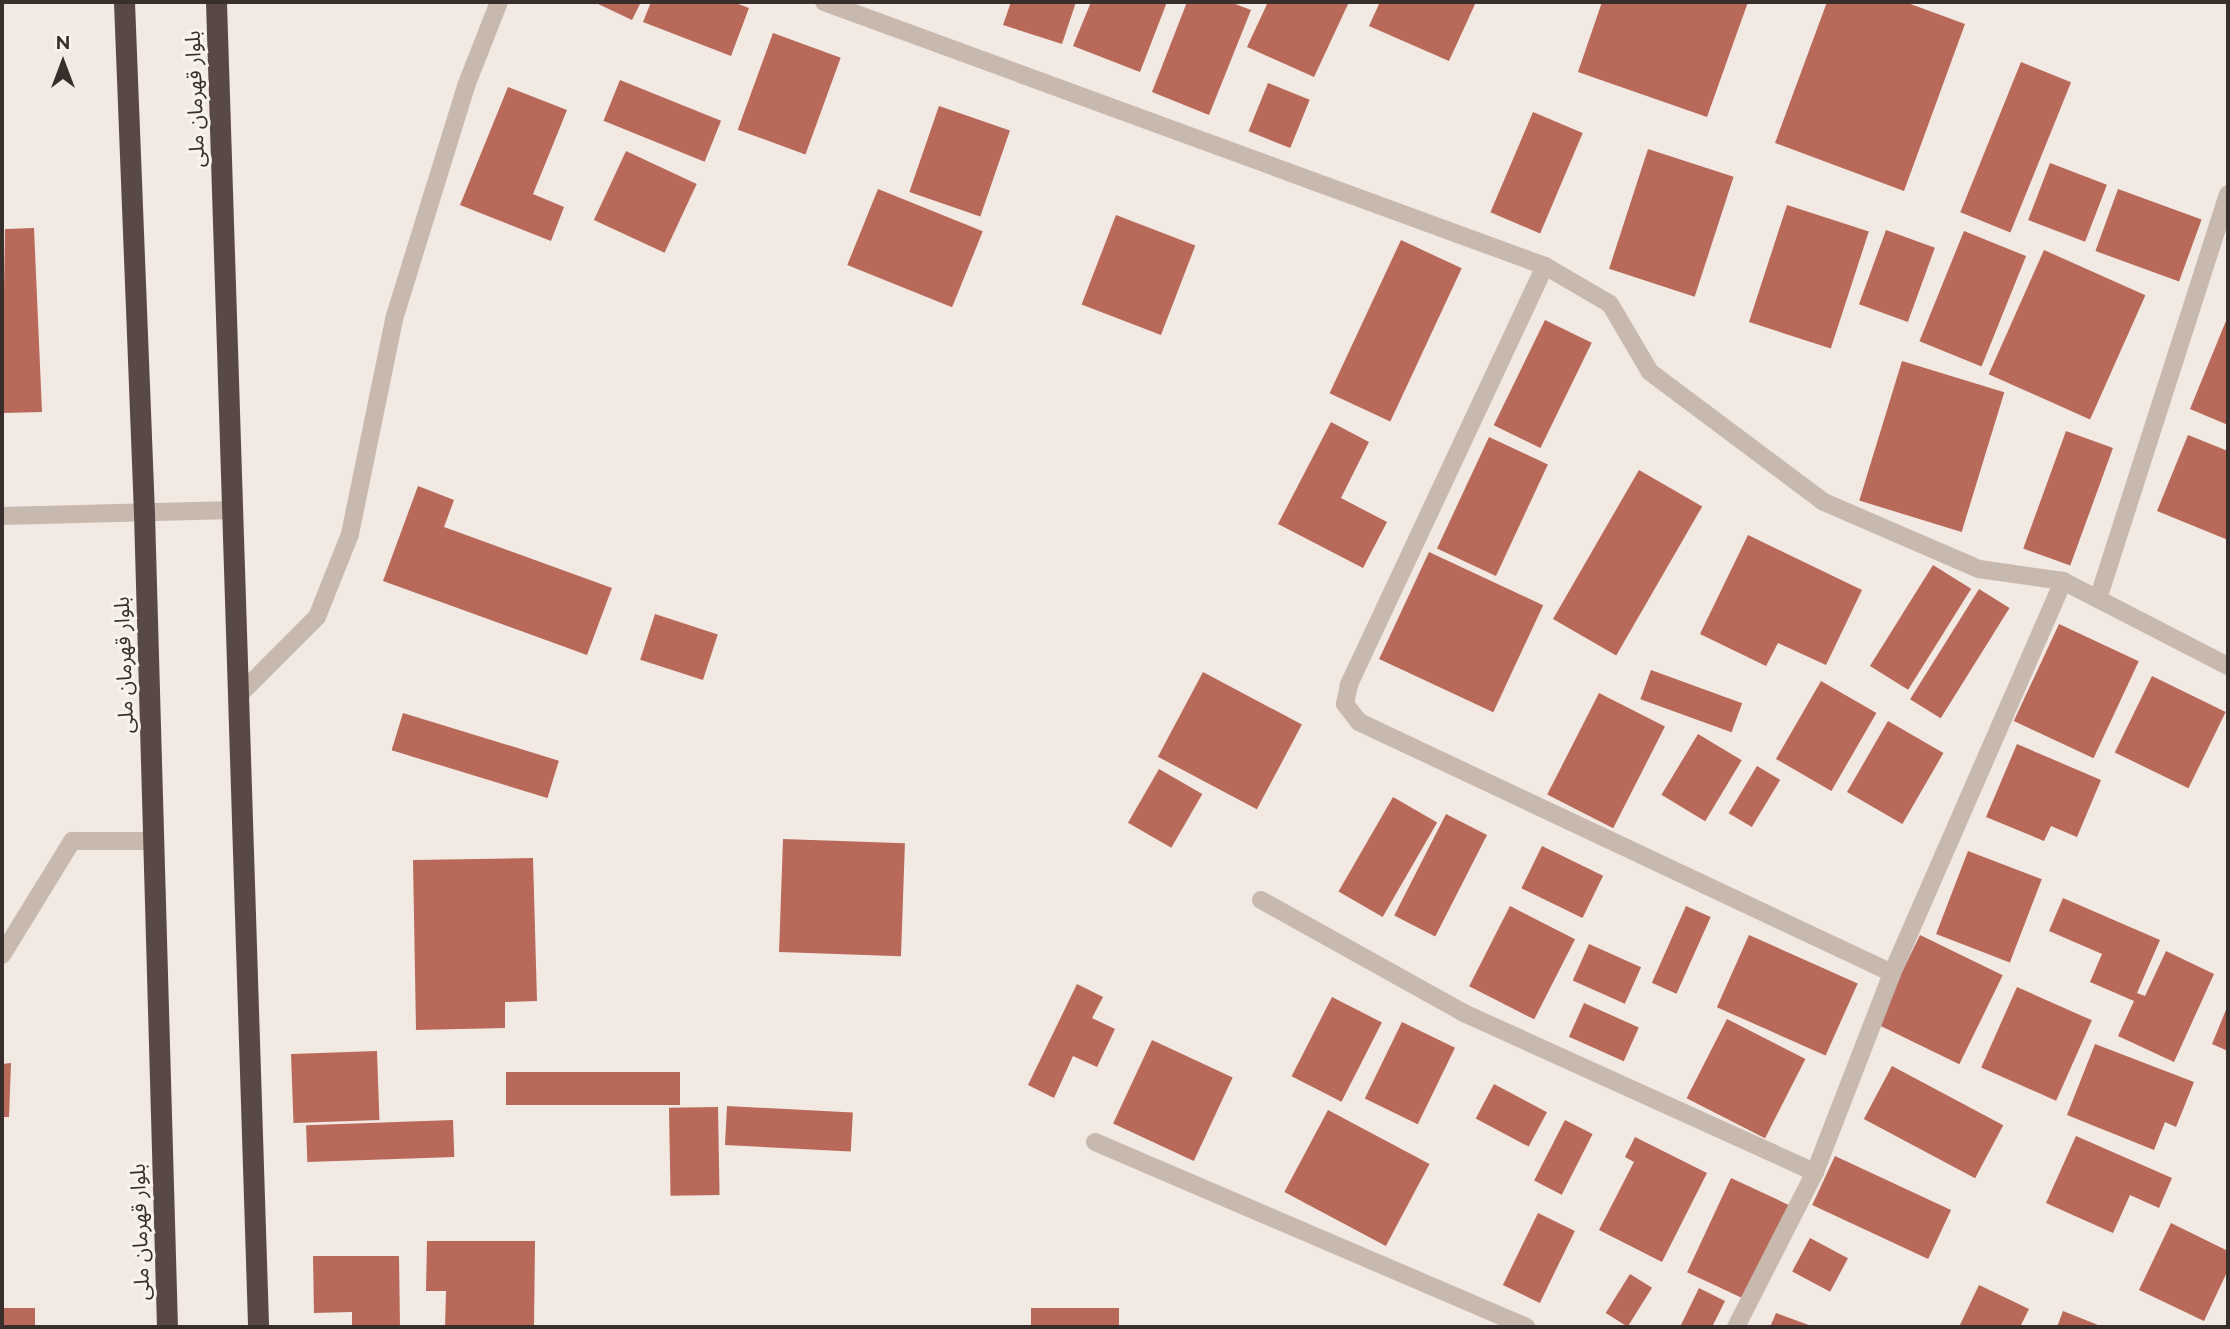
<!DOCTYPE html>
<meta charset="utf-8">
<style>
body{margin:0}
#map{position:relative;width:2230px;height:1329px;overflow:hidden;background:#f1e9e2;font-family:Raleway,"Noto Sans Arabic",sans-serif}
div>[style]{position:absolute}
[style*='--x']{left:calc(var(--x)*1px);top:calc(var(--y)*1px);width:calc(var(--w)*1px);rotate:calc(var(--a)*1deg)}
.building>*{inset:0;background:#b96959;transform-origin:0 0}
.street>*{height:18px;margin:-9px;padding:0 9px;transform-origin:9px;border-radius:9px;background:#c8b9af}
.highway>*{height:21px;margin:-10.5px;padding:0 10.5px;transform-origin:10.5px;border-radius:10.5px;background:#584944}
span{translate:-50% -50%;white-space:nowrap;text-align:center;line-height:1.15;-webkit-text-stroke:6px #f9f3ee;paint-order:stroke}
.street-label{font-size:21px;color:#382f2c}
.frame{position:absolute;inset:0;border:4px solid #382f2c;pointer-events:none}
.north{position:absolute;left:28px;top:28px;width:70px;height:70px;-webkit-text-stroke:5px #f9f3ee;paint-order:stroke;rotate:0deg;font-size:19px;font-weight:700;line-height:28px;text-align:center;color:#382f2c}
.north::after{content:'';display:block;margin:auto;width:24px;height:32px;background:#382f2c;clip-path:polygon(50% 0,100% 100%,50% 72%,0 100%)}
</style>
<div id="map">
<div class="building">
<i style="clip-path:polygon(594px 2px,641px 2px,632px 20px)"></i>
<i style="clip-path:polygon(651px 2px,733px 2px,749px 8px,731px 56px,643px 22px)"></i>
<i style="clip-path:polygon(1011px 2px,1076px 2px,1062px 44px,1003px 25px)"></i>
<i style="clip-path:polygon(1091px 2px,1167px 2px,1140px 72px,1073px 46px)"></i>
<i style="clip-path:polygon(1187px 2px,1230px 2px,1251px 10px,1209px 115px,1152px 92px)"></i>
<i style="clip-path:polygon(1268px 2px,1349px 2px,1314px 77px,1247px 47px)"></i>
<i style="clip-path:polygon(1380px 2px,1476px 2px,1449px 61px,1369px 26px)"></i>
<i style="clip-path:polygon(1602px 2px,1748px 2px,1707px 117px,1578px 72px)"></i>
<i style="clip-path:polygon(1827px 2px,1905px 2px,1965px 24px,1904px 191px,1775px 143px)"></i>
<i style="left:773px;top:33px;width:72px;height:103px;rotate:20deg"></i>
<i style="left:2021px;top:62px;width:54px;height:162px;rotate:22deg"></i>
<i style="left:620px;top:80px;width:109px;height:44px;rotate:22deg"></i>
<i style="left:1268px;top:83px;width:45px;height:52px;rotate:22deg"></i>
<i style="clip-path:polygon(508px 87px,567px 110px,533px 194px,564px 207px,551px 241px,460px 205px)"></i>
<i style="left:939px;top:106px;width:75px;height:91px;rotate:19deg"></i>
<i style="left:1533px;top:112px;width:54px;height:109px;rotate:23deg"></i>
<i style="left:1648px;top:149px;width:90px;height:126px;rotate:18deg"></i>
<i style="left:626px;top:151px;width:78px;height:76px;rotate:25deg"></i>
<i style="left:2050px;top:163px;width:61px;height:61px;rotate:21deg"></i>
<i style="left:878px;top:189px;width:113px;height:82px;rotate:22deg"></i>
<i style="left:2118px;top:189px;width:89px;height:66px;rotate:20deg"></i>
<i style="left:1787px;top:205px;width:86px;height:123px;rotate:18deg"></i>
<i style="left:1116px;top:215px;width:85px;height:96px;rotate:21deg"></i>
<i style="clip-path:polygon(34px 228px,42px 412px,2px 413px,5px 229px)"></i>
<i style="left:1886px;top:230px;width:52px;height:79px;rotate:20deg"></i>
<i style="left:1964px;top:231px;width:67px;height:119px;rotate:22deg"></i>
<i style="left:1401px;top:240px;width:67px;height:169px;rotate:25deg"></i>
<i style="left:2044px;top:250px;width:111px;height:136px;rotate:24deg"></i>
<i style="clip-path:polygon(2228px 316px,2228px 425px,2190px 409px)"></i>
<i style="left:1545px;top:320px;width:52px;height:117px;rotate:26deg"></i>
<i style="left:1902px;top:361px;width:107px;height:146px;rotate:17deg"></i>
<i style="clip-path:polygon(1331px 422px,1369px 442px,1341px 498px,1387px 522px,1363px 568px,1278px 524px)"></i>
<i style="left:2066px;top:431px;width:50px;height:125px;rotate:20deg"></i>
<i style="clip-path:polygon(2188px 435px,2228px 451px,2228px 540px,2157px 511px)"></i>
<i style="left:1489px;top:437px;width:65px;height:123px;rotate:25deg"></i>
<i style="left:1639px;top:470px;width:73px;height:172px;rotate:30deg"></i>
<i style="clip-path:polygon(418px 486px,454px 500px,444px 527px,612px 588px,587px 655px,383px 581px)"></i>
<i style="clip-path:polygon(1748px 535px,1862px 590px,1826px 665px,1778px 643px,1766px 666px,1700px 634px)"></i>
<i style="left:1429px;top:552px;width:126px;height:118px;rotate:25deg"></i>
<i style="left:1933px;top:565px;width:45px;height:119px;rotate:32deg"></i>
<i style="left:1979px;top:589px;width:36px;height:130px;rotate:32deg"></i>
<i style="left:655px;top:614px;width:66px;height:48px;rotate:18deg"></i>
<i style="left:2059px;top:624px;width:88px;height:107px;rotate:25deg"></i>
<i style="left:1651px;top:670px;width:97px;height:31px;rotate:20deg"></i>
<i style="left:1203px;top:672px;width:112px;height:96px;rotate:28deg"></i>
<i style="left:2152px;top:676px;width:82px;height:85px;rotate:26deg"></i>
<i style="left:1821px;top:681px;width:64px;height:90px;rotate:30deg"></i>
<i style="left:1599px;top:693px;width:74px;height:114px;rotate:27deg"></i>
<i style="left:403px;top:713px;width:163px;height:39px;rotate:17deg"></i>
<i style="left:1888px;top:721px;width:64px;height:82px;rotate:30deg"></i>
<i style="left:1698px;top:734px;width:51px;height:71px;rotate:31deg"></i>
<i style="clip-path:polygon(2017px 744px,2101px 780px,2077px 837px,2051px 826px,2044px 841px,1986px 817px)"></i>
<i style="left:1757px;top:766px;width:27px;height:55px;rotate:31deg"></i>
<i style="left:1159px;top:769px;width:50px;height:62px;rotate:30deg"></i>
<i style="left:1393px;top:797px;width:51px;height:109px;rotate:30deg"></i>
<i style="left:1446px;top:814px;width:46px;height:114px;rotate:27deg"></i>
<i style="left:783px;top:839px;width:122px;height:113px;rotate:2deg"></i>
<i style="left:1542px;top:846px;width:68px;height:47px;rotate:26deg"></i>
<i style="left:1968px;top:851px;width:79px;height:89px;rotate:21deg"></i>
<i style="clip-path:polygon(533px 858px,537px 1001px,505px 1002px,505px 1028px,416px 1030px,413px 860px)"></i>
<i style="clip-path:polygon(2063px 898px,2160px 940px,2137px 993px,2145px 996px,2166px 951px,2214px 974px,2174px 1062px,2118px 1036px,2134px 1001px,2090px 982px,2102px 954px,2049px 931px)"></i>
<i style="left:1510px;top:906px;width:73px;height:90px;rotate:27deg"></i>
<i style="left:1686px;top:906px;width:27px;height:84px;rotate:24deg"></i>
<i style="left:1749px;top:935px;width:119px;height:79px;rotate:24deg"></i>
<i style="left:1920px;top:935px;width:92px;height:99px;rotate:26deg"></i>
<i style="left:1589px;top:944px;width:57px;height:40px;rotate:24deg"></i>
<i style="clip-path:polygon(1077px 984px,1103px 997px,1092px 1018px,1115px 1029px,1097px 1067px,1073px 1056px,1054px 1098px,1028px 1085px)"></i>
<i style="left:2017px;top:987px;width:82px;height:88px;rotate:24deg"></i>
<i style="left:1332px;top:997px;width:56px;height:89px;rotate:27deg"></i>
<i style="left:1584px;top:1003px;width:60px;height:37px;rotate:24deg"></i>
<i style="clip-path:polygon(2228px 1005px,2228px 1051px,2212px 1044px)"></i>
<i style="left:1727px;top:1019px;width:88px;height:89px;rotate:27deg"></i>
<i style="left:1402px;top:1022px;width:59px;height:85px;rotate:26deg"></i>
<i style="left:1152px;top:1040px;width:89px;height:92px;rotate:25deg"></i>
<i style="clip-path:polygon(2095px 1044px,2194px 1082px,2176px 1127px,2165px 1122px,2154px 1150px,2067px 1115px)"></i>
<i style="left:377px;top:1051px;width:69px;height:86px;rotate:88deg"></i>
<i style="clip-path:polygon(11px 1063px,9px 1117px,2px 1117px,2px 1064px)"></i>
<i style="left:1892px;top:1066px;width:126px;height:60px;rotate:28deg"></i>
<i style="left:680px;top:1072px;width:33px;height:174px;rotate:90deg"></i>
<i style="left:1494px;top:1084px;width:60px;height:39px;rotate:28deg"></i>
<i style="left:727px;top:1106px;width:126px;height:39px;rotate:3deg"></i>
<i style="left:718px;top:1107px;width:88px;height:49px;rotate:89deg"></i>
<i style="left:1328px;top:1110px;width:115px;height:93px;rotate:28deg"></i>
<i style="left:453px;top:1120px;width:37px;height:147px;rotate:88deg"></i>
<i style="left:1565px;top:1120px;width:31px;height:68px;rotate:27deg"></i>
<i style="clip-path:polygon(2076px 1136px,2172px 1178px,2159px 1208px,2130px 1195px,2113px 1233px,2046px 1203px)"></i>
<i style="clip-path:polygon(1635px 1137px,1707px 1173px,1662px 1262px,1599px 1230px,1634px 1162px,1625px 1157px)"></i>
<i style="left:1835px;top:1156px;width:128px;height:54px;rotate:25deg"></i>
<i style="left:1731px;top:1178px;width:65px;height:104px;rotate:25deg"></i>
<i style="left:1538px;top:1213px;width:41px;height:80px;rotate:26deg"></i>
<i style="clip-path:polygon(2171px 1223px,2228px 1251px,2228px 1270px,2204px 1321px,2139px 1290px)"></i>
<i style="left:1810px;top:1238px;width:43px;height:38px;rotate:28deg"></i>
<i style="clip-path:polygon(427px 1241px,535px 1241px,534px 1327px,445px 1327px,446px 1291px,426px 1291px)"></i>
<i style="clip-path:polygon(313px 1256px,399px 1256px,400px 1327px,352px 1327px,352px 1312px,314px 1313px)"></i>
<i style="left:1630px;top:1274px;width:26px;height:46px;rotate:32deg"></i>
<i style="clip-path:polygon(1979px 1285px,2029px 1309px,2020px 1327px,1959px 1327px)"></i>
<i style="clip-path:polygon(1699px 1288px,1725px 1301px,1712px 1327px,1680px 1327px)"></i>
<i style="left:35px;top:1308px;width:19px;height:33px;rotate:90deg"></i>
<i style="left:1119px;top:1308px;width:19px;height:88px;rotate:90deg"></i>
<i style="clip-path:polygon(2063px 1311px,2103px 1327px,2057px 1327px)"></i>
<i style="clip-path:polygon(1776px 1313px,1814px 1327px,1770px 1327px)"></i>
</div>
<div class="street">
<i style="--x:824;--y:2;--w:768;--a:20.11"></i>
<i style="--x:1545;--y:266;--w:75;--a:30.3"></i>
<i style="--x:1610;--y:304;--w:79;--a:59.5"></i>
<i style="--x:1650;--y:372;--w:217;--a:36.8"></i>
<i style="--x:1824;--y:502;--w:169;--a:23.4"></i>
<i style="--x:1979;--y:569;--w:85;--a:8.1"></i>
<i style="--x:2063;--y:581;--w:186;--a:27.3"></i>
<i style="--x:1545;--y:266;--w:463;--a:115.1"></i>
<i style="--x:1349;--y:685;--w:19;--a:102"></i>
<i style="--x:1345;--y:704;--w:23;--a:52"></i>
<i style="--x:1359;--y:722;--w:589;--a:25.22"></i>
<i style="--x:2;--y:516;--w:231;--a:-1.5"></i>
<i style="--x:2098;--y:599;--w:425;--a:-72.2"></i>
<i style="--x:239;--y:695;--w:110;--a:-45"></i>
<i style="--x:317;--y:617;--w:89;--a:-68.3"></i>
<i style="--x:350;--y:534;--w:219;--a:-78.4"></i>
<i style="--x:394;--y:319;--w:244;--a:-72.8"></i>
<i style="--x:466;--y:86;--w:90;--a:-68.6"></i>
<i style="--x:1261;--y:900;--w:235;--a:29.1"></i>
<i style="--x:1466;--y:1014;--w:383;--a:24.4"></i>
<i style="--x:2;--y:955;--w:134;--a:-58.4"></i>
<i style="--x:72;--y:841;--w:81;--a:0"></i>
<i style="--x:1095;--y:1142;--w:469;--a:23.2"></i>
<i style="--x:1736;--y:1327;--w:174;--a:-63"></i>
<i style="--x:1815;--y:1172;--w:213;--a:-68.8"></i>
<i style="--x:1892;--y:973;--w:428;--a:-66.4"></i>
</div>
<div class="highway">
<i style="--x:124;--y:2;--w:512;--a:87.76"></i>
<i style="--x:144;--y:514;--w:813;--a:88.38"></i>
<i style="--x:216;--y:2;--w:1326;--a:88.18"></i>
</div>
<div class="street-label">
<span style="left:195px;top:99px;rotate:-92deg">بلوار قهرمان ملی</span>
<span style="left:124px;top:665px;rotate:-92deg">بلوار قهرمان ملی</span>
<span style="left:140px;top:1232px;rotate:-92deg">بلوار قهرمان ملی</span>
</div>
<div class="frame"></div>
<div class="north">N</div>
</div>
